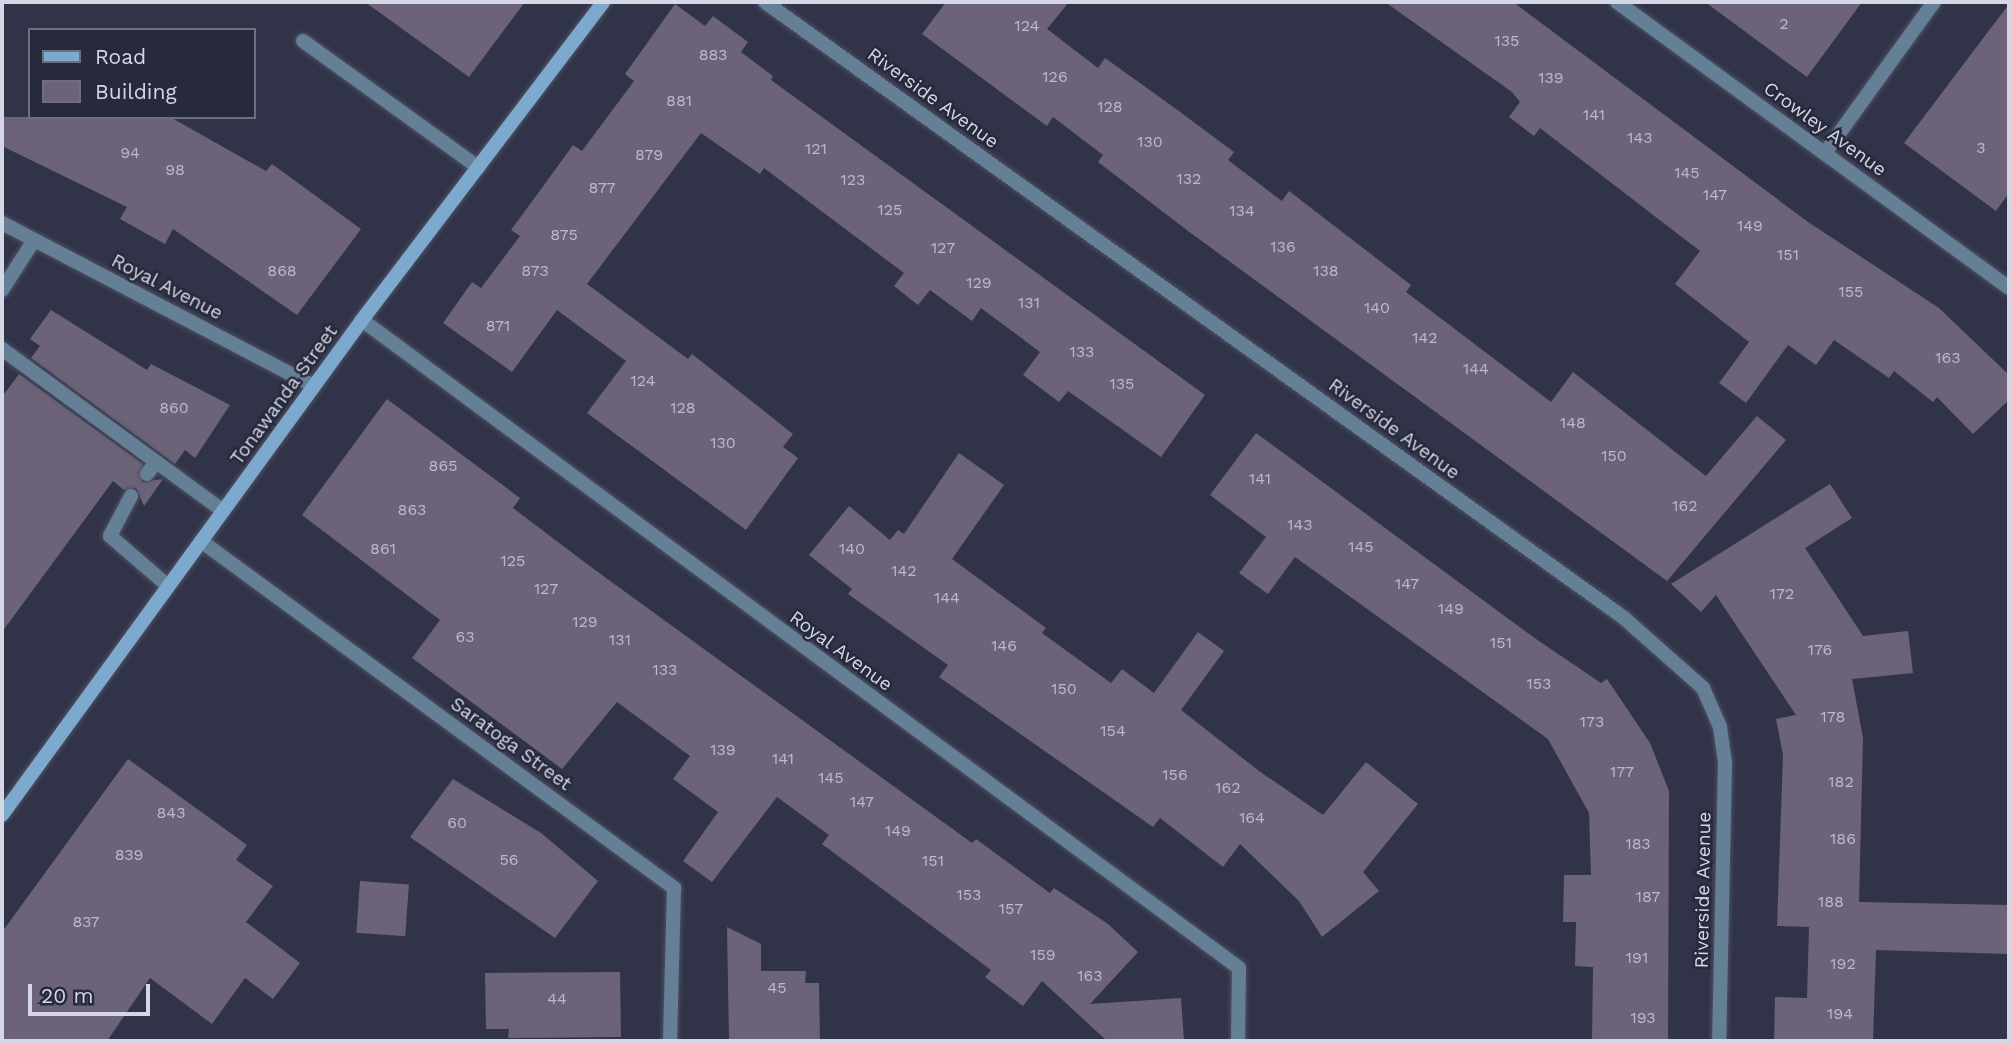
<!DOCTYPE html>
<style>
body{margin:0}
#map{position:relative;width:2011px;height:1043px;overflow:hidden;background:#313448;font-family:"Work Sans",sans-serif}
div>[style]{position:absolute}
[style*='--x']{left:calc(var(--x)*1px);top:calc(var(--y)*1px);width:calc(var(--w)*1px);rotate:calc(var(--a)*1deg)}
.building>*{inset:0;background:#6c6378;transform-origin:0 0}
.roads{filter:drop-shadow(0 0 2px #4e5164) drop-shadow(0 0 2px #4e5164)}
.lane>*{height:14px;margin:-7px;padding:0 7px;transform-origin:7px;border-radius:7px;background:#657f97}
.street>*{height:14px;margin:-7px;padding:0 7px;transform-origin:7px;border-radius:7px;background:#657f97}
.secondary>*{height:14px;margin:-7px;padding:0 7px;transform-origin:7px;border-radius:7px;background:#7ea9ce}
span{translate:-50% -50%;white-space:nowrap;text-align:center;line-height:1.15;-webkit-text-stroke:5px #272a3d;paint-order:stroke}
.number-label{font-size:16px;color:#babac9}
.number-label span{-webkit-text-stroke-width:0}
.street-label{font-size:19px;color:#d4d7e4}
.frame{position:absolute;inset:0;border:4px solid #d4d7e4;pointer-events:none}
.legend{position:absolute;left:28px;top:28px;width:228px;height:91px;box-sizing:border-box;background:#272a3d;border:2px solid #6c6f80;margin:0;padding:9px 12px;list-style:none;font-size:21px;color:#d4d7e4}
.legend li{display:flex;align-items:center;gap:14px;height:35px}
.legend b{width:35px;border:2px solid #6c6f80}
.scale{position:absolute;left:28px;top:984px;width:122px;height:32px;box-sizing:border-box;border:4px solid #d4d7e4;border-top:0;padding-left:9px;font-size:21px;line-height:24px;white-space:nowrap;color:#d4d7e4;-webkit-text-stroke:5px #272a3d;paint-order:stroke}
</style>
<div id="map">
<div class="building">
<i style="clip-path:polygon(365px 2px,525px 2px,469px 77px)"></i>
<i style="clip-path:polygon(946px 2px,1069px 2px,1047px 29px,1098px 68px,1105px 58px,1172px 106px,1234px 152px,1228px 160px,1282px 201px,1289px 191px,1411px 285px,1406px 292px,1551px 402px,1573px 372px,1706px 476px,1757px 416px,1786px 440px,1667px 581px,1188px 231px,1098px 162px,1103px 155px,1053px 117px,1047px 126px,922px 34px)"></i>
<i style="clip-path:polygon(1385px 2px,1513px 2px,1808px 222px,1939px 308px,2009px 375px,2009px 400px,1973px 434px,1937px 397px,1933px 402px,1894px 371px,1889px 378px,1834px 340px,1816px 365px,1788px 345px,1746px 403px,1719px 383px,1749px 342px,1675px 284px,1700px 251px,1540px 128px,1534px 136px,1509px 117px,1520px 102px,1512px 92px)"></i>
<i style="clip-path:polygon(1705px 2px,1862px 2px,1807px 77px)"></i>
<i style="clip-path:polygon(675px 4px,705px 26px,713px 16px,748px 42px,741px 52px,773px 76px,771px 80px,1205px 395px,1161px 457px,1068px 391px,1059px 402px,1023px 375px,1040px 352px,981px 308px,972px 321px,930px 290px,918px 305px,894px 286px,904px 273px,764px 168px,760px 174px,701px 133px,587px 284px,688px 359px,692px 354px,793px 434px,783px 447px,798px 458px,746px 530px,587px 413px,626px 361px,557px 310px,512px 372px,443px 323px,472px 282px,481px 288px,520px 236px,511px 230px,547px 181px,573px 145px,582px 151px,634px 81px,625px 74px)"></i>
<i style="clip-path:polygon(2009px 4px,2009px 193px,1996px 211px,1904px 143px)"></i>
<i style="clip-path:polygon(2px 117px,170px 117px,266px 171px,272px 164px,361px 229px,297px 315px,173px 229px,165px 244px,120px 219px,127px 207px,2px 146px)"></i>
<i style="clip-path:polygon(51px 310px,147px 370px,151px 364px,230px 405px,195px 458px,185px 450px,175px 464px,31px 358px,40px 346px,30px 339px)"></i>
<i style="clip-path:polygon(19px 374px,143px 464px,142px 482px,163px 479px,144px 506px,136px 488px,124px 490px,113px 481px,2px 632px,2px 397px)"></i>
<i style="clip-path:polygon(387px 399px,520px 498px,513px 508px,595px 570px,972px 843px,976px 839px,1050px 893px,1054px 888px,1108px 924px,1138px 952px,1090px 1004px,1181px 998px,1184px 1041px,1107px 1041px,1042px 981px,1023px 1006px,985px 977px,991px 970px,822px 844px,829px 835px,777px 797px,712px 882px,683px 861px,718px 812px,673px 779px,690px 756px,617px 702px,562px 769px,412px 658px,440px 620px,302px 515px)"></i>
<i style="clip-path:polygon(1256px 433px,1536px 639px,1601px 683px,1607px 679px,1650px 743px,1669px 791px,1668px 1041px,1592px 1041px,1593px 967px,1575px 966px,1576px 922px,1563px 922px,1564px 875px,1591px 875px,1589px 813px,1548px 739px,1295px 557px,1268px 594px,1239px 573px,1266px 537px,1210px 495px)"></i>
<i style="clip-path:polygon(959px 453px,1004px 485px,952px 559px,1046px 628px,1042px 633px,1111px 683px,1122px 669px,1154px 693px,1198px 632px,1224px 651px,1181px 710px,1259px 771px,1323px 815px,1366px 762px,1418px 804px,1363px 872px,1379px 891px,1322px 937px,1299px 901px,1240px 844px,1223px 867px,1160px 818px,1153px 827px,939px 677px,948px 665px,848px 594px,852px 589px,809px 555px,849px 506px,890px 540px,898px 530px,904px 534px)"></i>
<i style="clip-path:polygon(1830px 484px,1852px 518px,1805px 548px,1863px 636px,1908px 631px,1913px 673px,1852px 679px,1863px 738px,1859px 902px,2009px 905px,2009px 954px,1876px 950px,1873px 1041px,1774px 1041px,1775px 997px,1807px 998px,1809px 927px,1777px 926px,1783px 755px,1776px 719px,1796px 715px,1716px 595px,1701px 612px,1671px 584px)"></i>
<i style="clip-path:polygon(128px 759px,247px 845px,236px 860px,273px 886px,246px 922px,300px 963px,273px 999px,245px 978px,212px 1024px,150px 978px,107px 1041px,2px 1041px,2px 932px)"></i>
<i style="clip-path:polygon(453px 779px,541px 833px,598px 881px,555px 938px,410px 837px)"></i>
<i style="left:360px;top:881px;width:49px;height:52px;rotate:4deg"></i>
<i style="clip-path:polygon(727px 927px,761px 944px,761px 971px,806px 971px,805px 983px,819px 983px,820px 1041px,729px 1041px)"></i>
<i style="clip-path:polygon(620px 972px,621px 1037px,508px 1038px,509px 1029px,486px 1029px,485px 973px)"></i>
</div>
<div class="roads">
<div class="lane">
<i style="--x:303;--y:41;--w:216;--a:35.8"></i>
<i style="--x:2;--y:290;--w:59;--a:-57.4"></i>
<i style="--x:2;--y:349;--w:274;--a:36.2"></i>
<i style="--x:147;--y:474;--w:15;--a:-53"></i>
<i style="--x:131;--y:496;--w:45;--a:117.7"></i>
<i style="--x:110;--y:536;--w:77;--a:40.8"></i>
</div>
<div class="street">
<i style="--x:765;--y:2;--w:1057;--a:35.64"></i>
<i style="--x:1624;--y:618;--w:106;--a:41.5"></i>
<i style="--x:1703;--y:688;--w:43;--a:66.4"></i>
<i style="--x:1720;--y:727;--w:36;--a:82"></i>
<i style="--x:1725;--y:763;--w:278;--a:91.2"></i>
<i style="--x:1617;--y:2;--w:485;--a:36.1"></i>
<i style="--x:1825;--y:153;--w:186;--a:-54.2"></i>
<i style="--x:2;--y:223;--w:352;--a:27.6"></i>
<i style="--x:362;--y:320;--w:1090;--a:36.46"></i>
<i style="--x:1239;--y:968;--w:73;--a:90.8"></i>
<i style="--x:201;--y:541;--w:587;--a:36.26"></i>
<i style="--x:674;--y:888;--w:153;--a:91.5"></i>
</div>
<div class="secondary">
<i style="--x:2;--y:815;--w:612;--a:-53.97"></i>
<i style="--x:362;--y:320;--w:399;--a:-52.8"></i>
</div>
</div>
<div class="number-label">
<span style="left:1784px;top:24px">2</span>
<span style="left:1027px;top:26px">124</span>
<span style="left:1507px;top:41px">135</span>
<span style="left:713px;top:55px">883</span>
<span style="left:1055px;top:77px">126</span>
<span style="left:1551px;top:78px">139</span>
<span style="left:679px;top:101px">881</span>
<span style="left:1110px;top:107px">128</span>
<span style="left:1594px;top:115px">141</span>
<span style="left:1640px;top:138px">143</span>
<span style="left:1150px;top:142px">130</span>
<span style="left:1981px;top:148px">3</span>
<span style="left:816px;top:149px">121</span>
<span style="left:130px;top:153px">94</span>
<span style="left:649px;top:155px">879</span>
<span style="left:175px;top:170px">98</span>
<span style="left:1687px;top:173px">145</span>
<span style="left:1189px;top:179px">132</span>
<span style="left:853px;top:180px">123</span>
<span style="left:602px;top:188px">877</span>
<span style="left:1715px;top:195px">147</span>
<span style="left:890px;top:210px">125</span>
<span style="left:1242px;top:211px">134</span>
<span style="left:1750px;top:226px">149</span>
<span style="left:564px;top:235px">875</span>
<span style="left:1283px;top:247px">136</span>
<span style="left:943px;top:248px">127</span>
<span style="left:1788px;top:255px">151</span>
<span style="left:282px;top:271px">868</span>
<span style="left:535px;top:271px">873</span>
<span style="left:1326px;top:271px">138</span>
<span style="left:979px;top:283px">129</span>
<span style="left:1851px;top:292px">155</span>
<span style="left:1029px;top:303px">131</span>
<span style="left:1377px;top:308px">140</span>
<span style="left:498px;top:326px">871</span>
<span style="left:1425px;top:338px">142</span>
<span style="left:1082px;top:352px">133</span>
<span style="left:1948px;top:358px">163</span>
<span style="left:1476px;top:369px">144</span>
<span style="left:643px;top:381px">124</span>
<span style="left:1122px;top:384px">135</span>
<span style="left:174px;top:408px">860</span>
<span style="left:683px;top:408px">128</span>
<span style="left:1573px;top:423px">148</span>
<span style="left:723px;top:443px">130</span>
<span style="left:1614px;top:456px">150</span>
<span style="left:443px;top:466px">865</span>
<span style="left:1260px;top:479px">141</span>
<span style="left:1685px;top:506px">162</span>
<span style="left:412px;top:510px">863</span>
<span style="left:1300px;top:525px">143</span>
<span style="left:1361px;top:547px">145</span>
<span style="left:383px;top:549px">861</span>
<span style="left:852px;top:549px">140</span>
<span style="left:513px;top:561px">125</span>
<span style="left:904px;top:571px">142</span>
<span style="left:1407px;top:584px">147</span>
<span style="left:546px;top:589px">127</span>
<span style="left:1782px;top:594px">172</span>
<span style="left:947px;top:598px">144</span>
<span style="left:1451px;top:609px">149</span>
<span style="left:585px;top:622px">129</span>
<span style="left:465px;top:637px">63</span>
<span style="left:620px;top:640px">131</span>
<span style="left:1501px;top:643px">151</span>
<span style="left:1004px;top:646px">146</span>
<span style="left:1820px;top:650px">176</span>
<span style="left:665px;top:670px">133</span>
<span style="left:1539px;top:684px">153</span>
<span style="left:1064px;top:689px">150</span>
<span style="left:1833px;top:717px">178</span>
<span style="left:1592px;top:722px">173</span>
<span style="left:1113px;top:731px">154</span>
<span style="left:723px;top:750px">139</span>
<span style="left:783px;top:759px">141</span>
<span style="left:1622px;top:772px">177</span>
<span style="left:1175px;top:775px">156</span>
<span style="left:831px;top:778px">145</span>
<span style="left:1841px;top:782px">182</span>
<span style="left:1228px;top:788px">162</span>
<span style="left:862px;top:802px">147</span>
<span style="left:171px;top:813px">843</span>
<span style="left:1252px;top:818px">164</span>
<span style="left:457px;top:823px">60</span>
<span style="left:898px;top:831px">149</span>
<span style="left:1843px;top:839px">186</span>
<span style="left:1638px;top:844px">183</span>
<span style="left:129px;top:855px">839</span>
<span style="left:509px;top:860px">56</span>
<span style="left:933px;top:861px">151</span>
<span style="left:969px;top:895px">153</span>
<span style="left:1648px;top:897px">187</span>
<span style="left:1831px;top:902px">188</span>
<span style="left:1011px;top:909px">157</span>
<span style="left:86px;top:922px">837</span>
<span style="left:1043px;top:955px">159</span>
<span style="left:1637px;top:958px">191</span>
<span style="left:1843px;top:964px">192</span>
<span style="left:1090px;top:976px">163</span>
<span style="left:777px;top:988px">45</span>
<span style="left:557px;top:999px">44</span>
<span style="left:1840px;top:1014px">194</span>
<span style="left:1643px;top:1018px">193</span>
</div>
<div class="street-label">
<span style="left:933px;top:98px;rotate:36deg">Riverside Avenue</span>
<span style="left:1825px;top:129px;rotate:36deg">Crowley Avenue</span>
<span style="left:167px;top:287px;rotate:27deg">Royal Avenue</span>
<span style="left:284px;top:395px;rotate:-54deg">Tonawanda Street</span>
<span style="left:1394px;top:429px;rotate:36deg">Riverside Avenue</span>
<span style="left:841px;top:651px;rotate:36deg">Royal Avenue</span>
<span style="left:511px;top:744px;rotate:36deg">Saratoga Street</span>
<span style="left:1703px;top:890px;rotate:-89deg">Riverside Avenue</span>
</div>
<div class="frame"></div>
<ul class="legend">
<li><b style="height:9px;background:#7ea9ce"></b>Road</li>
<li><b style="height:19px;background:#6c6378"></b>Building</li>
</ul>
<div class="scale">20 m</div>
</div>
